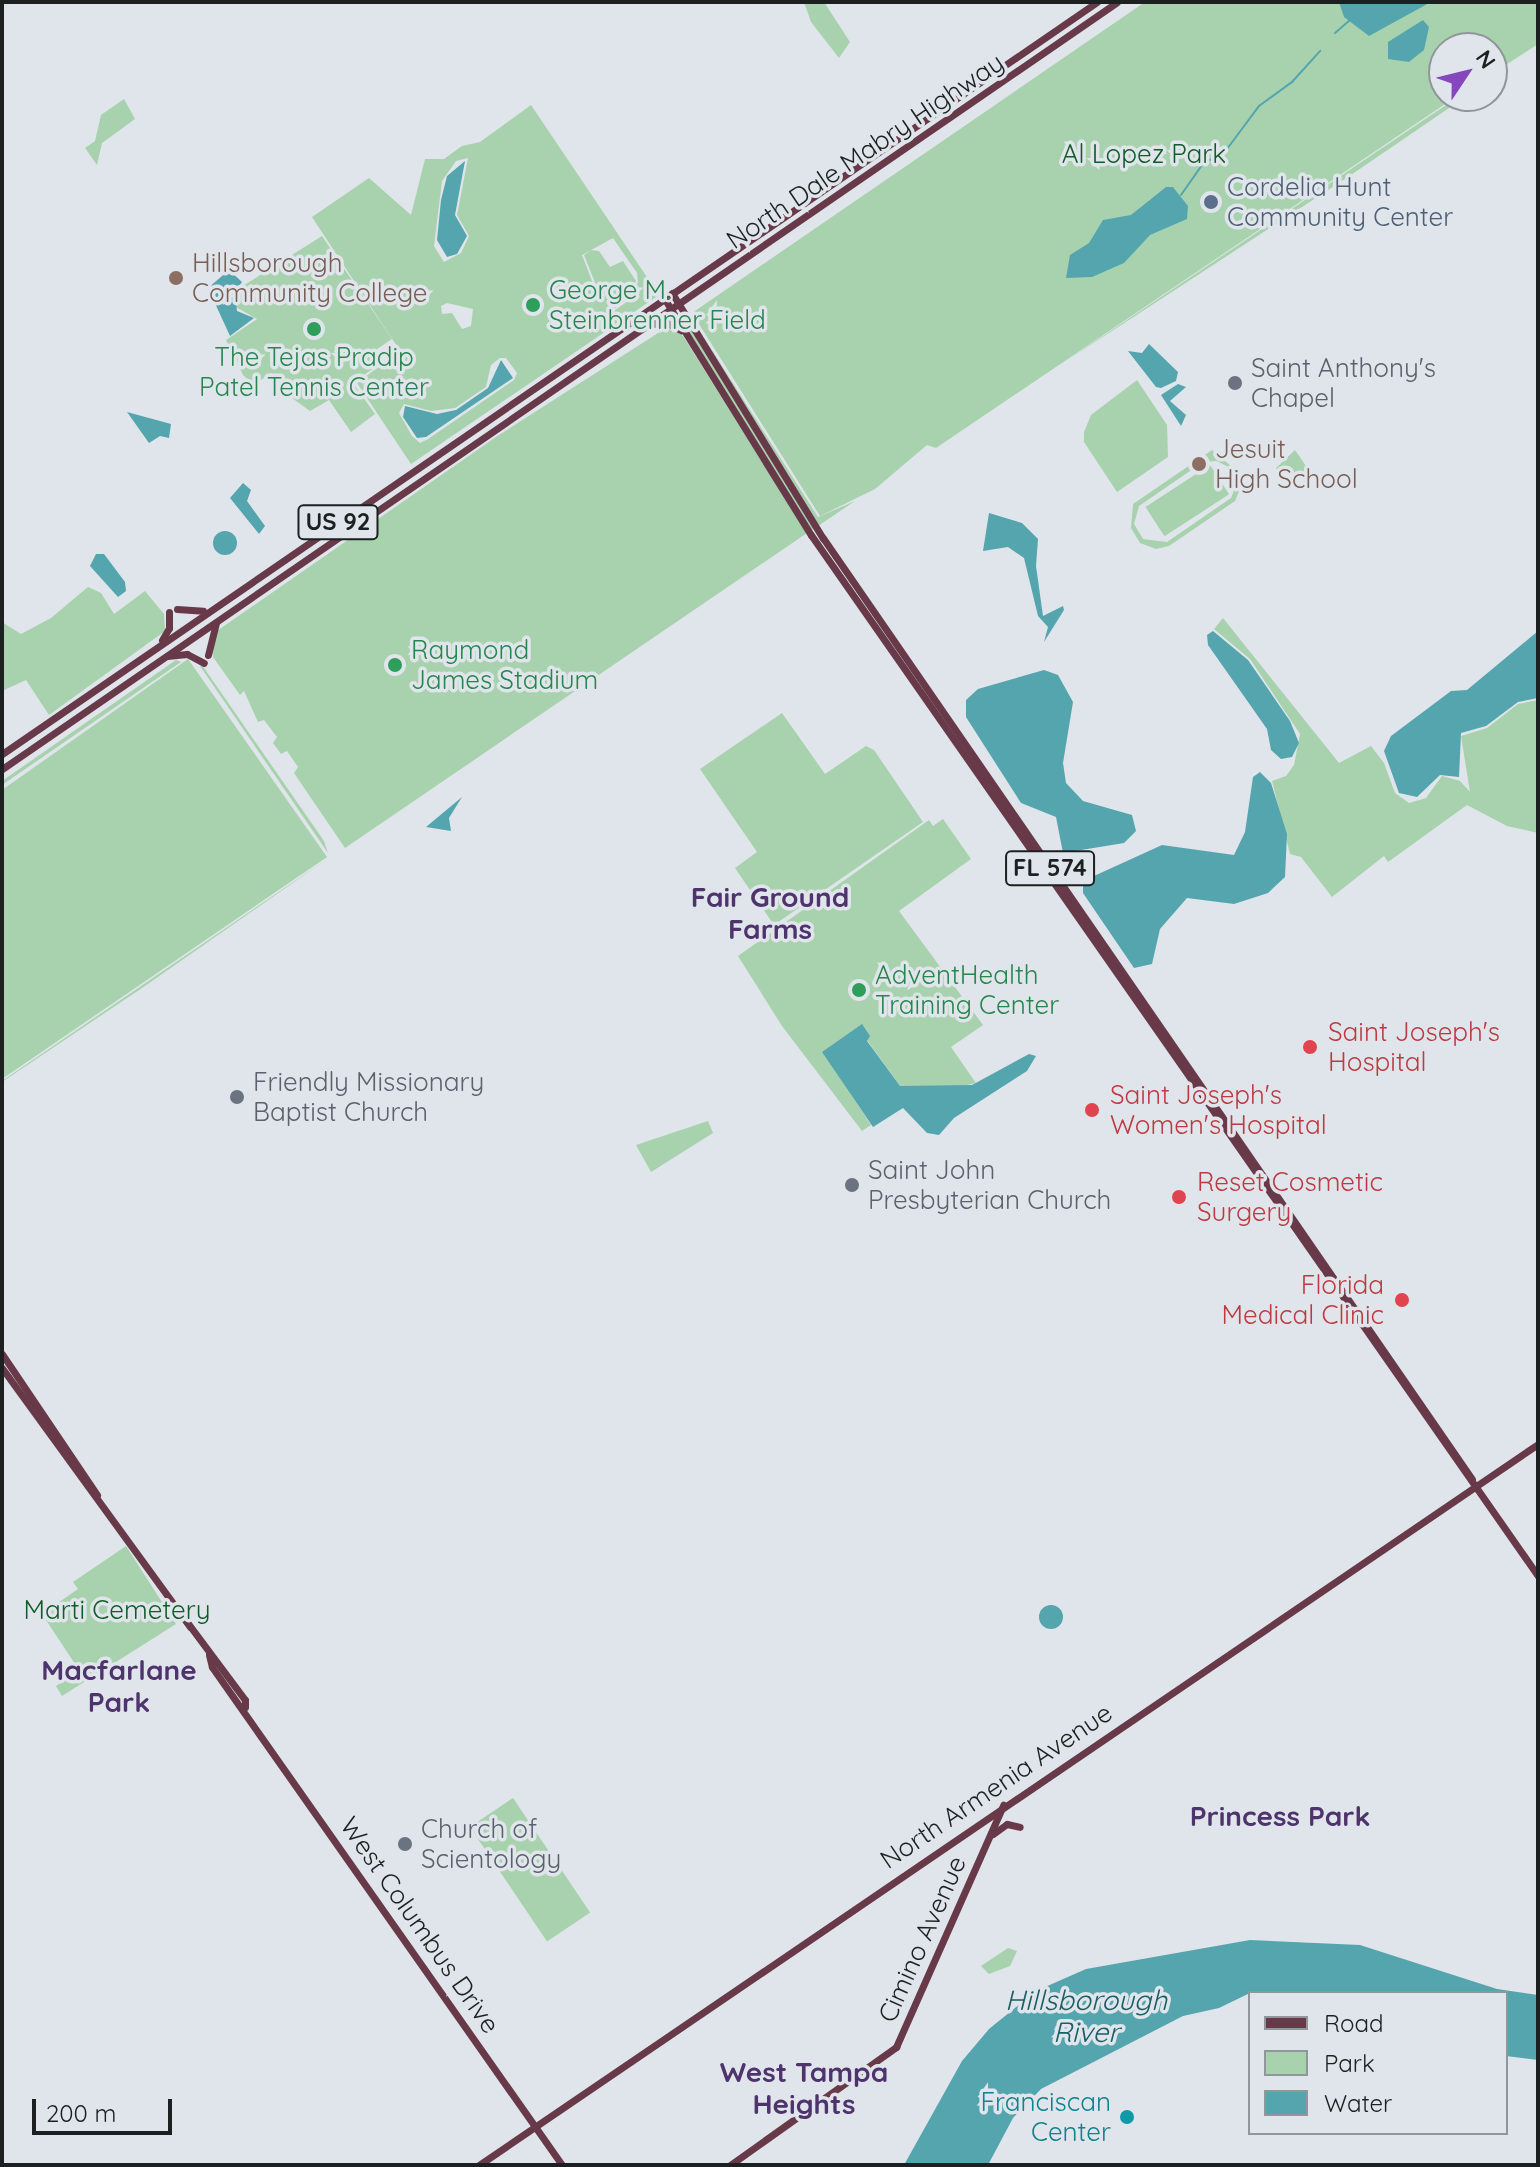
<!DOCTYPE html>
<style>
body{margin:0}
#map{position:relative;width:1540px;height:2167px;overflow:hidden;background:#dfe5ea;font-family:Quicksand,sans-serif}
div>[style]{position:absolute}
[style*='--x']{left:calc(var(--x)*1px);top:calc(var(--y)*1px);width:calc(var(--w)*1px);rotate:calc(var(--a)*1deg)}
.green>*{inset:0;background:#a8d2ad;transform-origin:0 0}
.water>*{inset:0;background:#55a5af}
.round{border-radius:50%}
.stream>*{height:2px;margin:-1px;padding:0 1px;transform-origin:1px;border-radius:1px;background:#55a5af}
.major>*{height:7px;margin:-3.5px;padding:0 3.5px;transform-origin:3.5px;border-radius:3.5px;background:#683948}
.dots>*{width:22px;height:22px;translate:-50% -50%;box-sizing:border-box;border:4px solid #dfe5ea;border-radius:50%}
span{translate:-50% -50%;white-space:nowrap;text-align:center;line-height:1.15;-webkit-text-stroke:7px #dfe5ea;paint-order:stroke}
.shield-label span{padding:2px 6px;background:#dfe5ea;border:2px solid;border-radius:6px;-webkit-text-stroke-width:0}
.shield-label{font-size:24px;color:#1d2021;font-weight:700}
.street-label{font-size:26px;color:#1d2021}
.park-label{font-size:26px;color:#105c27}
.service-label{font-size:26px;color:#4e5e75}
.left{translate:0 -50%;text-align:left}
.education-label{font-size:26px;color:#785e54}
.leisure-label{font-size:26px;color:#27864d}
.worship-label{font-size:26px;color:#5b616d}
.health-label{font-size:26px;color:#be3a42}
.right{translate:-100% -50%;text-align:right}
.culture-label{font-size:26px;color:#0d838f}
.neighbourhood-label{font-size:28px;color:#4f336d;font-weight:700}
.water-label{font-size:28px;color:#1b5e66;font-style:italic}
.frame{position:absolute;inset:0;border:4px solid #1d2021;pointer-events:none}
.legend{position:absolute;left:1248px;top:1991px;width:260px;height:144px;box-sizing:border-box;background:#dfe5ea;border:2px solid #91969a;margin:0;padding:10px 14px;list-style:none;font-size:24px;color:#1d2021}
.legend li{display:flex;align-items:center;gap:16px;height:40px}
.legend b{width:40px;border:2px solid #91969a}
.north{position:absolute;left:1428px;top:32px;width:80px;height:80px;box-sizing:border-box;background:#dfe5ea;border:2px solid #91969a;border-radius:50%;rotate:55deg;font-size:22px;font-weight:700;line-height:32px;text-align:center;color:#1d2021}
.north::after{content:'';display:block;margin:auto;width:28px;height:36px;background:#8447bd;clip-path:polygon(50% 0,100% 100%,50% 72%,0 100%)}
.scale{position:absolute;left:32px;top:2099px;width:140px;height:36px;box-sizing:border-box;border:4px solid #1d2021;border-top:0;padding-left:10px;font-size:24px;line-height:28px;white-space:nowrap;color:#1d2021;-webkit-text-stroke:6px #dfe5ea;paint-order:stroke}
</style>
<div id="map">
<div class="green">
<i style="clip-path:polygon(804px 2px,824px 2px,850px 42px,839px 58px,811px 22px)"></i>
<i style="clip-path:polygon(1145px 2px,1538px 2px,1538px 44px,1492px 74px,1492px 48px,1444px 48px,1444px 96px,1457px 96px,936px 448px,927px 445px,875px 489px,820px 516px,692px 313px)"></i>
<i style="clip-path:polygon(124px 99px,135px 119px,102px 143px,97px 165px,85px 148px,95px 141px,101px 115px)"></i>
<i style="clip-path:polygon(1452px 101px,1452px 106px,1348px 177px,1066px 361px)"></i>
<i style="clip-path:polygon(evenodd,531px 105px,659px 295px,411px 464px,357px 383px,400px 351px,312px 217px,369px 178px,411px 215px,425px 159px,444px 159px,462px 146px,480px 142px,531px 105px,468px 158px,457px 215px,469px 236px,461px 253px,444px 262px,434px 246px,442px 181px,456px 161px,468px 158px,531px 105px,613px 238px,637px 273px,638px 282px,628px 301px,588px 329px,627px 299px,636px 281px,623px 261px,610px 267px,599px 251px,591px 250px,584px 255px,598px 290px,592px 306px,596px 291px,582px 255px,613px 238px,531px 105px,447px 303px,473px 309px,471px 326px,462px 329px,452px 313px,442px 314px,441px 306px,447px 303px,531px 105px,500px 358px,506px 358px,517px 373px,514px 380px,428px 439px,420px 443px,412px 436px,399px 413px,404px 404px,431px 411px,455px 408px,486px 387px,491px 365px,500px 358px)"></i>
<i style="clip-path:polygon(322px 236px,392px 339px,370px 354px,378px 365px,353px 383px,375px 414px,351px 432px,329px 400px,310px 411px,285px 393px,271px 373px,254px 385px,243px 375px,226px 340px,257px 319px,236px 307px,238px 289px)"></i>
<i style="clip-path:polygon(689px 314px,818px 517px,855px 501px,818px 526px)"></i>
<i style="clip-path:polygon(684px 317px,814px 529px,811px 530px,680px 319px)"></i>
<i style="clip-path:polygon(669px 326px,683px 336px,807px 533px,345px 848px,294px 773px,298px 767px,287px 751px,281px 754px,273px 743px,277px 737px,264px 720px,258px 722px,244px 691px,240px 695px,213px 657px,214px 633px,496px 437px)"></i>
<i style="clip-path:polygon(1137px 380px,1167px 425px,1168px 457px,1117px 492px,1084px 442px,1084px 432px,1091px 415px)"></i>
<i style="clip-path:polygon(evenodd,1212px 450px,1238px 472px,1240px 489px,1235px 501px,1169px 546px,1156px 549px,1140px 543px,1131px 528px,1133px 504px,1212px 450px,1203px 462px,1217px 461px,1230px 468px,1236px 485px,1231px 498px,1167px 542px,1143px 539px,1134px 524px,1139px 506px,1203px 462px)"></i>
<i style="clip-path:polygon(1295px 450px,1308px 469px,1287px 485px,1276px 468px)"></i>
<i style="left:1210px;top:465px;width:35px;height:77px;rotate:57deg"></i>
<i style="clip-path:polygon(88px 587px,101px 593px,114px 614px,145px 591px,164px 614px,165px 631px,49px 715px,26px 680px,2px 691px,2px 622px,21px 634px,51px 618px)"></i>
<i style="clip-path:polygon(1223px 618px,1339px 763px,1371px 746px,1384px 763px,1395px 793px,1409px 803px,1426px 798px,1442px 776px,1460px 781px,1470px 792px,1461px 736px,1487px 728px,1518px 704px,1538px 700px,1538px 833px,1507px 826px,1467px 805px,1388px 862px,1384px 856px,1332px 897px,1301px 857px,1290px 854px,1272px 781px,1286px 776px,1294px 765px,1300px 734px,1250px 659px,1214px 629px)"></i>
<i style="clip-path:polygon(188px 659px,327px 857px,2px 1079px,2px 790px)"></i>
<i style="clip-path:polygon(176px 660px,181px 662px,2px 785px,2px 781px)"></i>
<i style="clip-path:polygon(202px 665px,324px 841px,328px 853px,200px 666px)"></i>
<i style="clip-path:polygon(782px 713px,825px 774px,866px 746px,874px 750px,923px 822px,774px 925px,735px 868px,757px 852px,700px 769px)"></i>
<i style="clip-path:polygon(943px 819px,971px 859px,899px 911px,983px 1025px,951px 1047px,976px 1083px,950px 1089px,900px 1086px,867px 1040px,823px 1052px,871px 1125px,862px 1131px,782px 1026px,738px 956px,929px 820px,933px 826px)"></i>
<i style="clip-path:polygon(327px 859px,142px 988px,2px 1082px,2px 1081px)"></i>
<i style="clip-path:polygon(708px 1121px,713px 1133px,651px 1172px,636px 1145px)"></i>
<i style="clip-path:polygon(126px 1546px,176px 1624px,62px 1696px,56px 1686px,79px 1670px,42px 1614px,78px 1589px,73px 1582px)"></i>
<i style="left:513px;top:1798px;width:138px;height:52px;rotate:56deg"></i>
<i style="clip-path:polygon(1008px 1948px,1017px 1951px,1010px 1966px,989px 1974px,981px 1966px)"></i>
</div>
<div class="water">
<i style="clip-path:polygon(1339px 2px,1431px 2px,1369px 36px,1344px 17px)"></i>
<i style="clip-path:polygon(1423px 20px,1429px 27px,1424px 50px,1409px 62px,1388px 59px,1388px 42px)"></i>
<i style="clip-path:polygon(465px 161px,455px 215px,467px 236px,457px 254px,447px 257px,437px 240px,441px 200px,447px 176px)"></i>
<i style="clip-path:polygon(1166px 187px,1173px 187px,1188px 206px,1187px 219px,1150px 235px,1124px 263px,1092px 277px,1066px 278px,1070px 255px,1089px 243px,1103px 220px,1131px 215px)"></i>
<i style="clip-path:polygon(229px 270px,242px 282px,235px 292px,237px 311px,254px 318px,230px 336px,208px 288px)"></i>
<i style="clip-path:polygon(1149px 344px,1178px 372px,1176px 381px,1161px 388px,1156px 387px,1128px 351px,1142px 353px)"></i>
<i style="clip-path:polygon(501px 360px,513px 378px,426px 437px,417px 438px,403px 417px,405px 406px,437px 414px,456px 410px,488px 388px)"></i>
<i style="clip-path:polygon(1178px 384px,1186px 387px,1170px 401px,1186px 415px,1181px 426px,1161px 395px)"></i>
<i style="clip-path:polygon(127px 412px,171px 424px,169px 438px,160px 436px,149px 443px)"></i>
<i style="clip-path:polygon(243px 483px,251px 490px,247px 501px,265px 526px,259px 534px,230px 498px)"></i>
<i style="clip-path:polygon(989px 513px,1022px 523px,1038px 539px,1036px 566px,1043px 616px,1063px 606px,1064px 610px,1044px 642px,1048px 627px,1038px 616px,1024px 558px,1008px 547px,983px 551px)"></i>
<i class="round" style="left:213px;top:531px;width:24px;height:24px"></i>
<i style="clip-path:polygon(96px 554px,104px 554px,125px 582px,126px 591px,118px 597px,90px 566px)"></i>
<i style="clip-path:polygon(1213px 631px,1248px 660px,1290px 721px,1299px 743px,1292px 757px,1281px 759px,1271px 750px,1267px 729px,1208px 645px,1207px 635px)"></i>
<i style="clip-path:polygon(1538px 631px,1538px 698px,1518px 702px,1486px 726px,1461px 733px,1459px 777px,1440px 775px,1417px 797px,1399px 793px,1384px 751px,1391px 736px,1451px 691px,1467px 690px)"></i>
<i style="clip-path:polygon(1044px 670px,1058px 675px,1073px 702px,1063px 763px,1066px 783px,1083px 801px,1132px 815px,1136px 831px,1124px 843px,1063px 853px,1056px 817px,1021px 803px,966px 717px,966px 700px,978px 689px)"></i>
<i style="clip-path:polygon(1260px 772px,1271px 783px,1287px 834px,1285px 877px,1268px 893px,1234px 904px,1187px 898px,1160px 929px,1152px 964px,1134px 968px,1083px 893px,1083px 881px,1162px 845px,1234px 855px,1245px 832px,1253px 777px)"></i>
<i style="clip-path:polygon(462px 797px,449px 818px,451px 831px,426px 827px)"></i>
<i style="clip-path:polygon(862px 1024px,870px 1036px,867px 1041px,900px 1086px,972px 1085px,1029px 1054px,1036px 1056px,1027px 1071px,954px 1118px,939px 1135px,927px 1133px,903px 1108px,873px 1127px,822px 1052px)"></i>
<i class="round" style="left:1039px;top:1605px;width:24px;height:24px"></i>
<i style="clip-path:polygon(1250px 1940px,1360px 1945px,1497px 1989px,1538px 1995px,1538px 2060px,1506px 2056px,1506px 1993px,1250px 1993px,1219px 2008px,1183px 2016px,1041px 2089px,1013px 2118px,988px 2165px,904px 2165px,962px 2061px,989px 2029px,1036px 1991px,1086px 1969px)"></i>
</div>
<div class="stream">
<i style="--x:1335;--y:33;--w:21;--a:-41"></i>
<i style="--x:1227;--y:149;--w:54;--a:-53.3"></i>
<i style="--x:1259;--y:106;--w:41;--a:-36"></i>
<i style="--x:1292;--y:82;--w:42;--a:-47.9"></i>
<i style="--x:1181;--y:195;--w:38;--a:-55"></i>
<i style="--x:1203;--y:164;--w:26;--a:-31"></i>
</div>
<div class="major">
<i style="--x:672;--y:293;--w:288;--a:58.4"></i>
<i style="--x:823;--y:538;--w:1143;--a:55.41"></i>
<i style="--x:664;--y:298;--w:279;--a:58.2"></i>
<i style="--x:811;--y:535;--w:1270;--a:55.07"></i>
<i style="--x:652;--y:324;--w:15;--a:-4"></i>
<i style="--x:667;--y:323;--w:16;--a:27"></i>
<i style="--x:177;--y:609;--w:26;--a:4"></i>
<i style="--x:162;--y:640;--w:14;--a:-60"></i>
<i style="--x:169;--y:628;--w:16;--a:-90"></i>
<i style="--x:208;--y:655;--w:33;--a:-76"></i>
<i style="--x:167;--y:656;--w:20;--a:-6"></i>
<i style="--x:187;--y:654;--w:19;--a:28"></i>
<i style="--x:2;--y:754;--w:1328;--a:-34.48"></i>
<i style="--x:2;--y:769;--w:1353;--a:-34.52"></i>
<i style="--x:2;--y:1354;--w:170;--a:56"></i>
<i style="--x:2;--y:1368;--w:320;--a:54"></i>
<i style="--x:178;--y:1610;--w:112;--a:53.3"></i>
<i style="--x:245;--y:1700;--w:7;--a:90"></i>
<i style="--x:209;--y:1655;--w:12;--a:76"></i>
<i style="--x:212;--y:1667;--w:609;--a:54.9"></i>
<i style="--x:993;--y:1834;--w:17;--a:-36"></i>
<i style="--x:1007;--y:1824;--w:13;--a:13"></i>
<i style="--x:479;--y:2165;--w:1281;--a:-34.25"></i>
<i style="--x:730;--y:2165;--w:204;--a:-35.4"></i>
<i style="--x:896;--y:2047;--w:265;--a:-66.1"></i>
</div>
<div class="dots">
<i style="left:1211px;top:202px;background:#5c6f8a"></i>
<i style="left:176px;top:278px;background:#8d6e63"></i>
<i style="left:533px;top:305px;background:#2e9e5b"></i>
<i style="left:314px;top:329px;background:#2e9e5b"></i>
<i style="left:1235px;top:383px;background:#6b7280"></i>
<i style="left:1199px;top:464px;background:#8d6e63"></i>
<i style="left:395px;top:665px;background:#2e9e5b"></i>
<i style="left:859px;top:990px;background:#2e9e5b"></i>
<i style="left:1310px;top:1047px;background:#e0444e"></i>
<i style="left:237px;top:1097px;background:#6b7280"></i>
<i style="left:1092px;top:1110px;background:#e0444e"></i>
<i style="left:852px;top:1185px;background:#6b7280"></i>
<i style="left:1179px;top:1197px;background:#e0444e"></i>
<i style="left:1402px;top:1300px;background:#e0444e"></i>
<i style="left:405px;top:1844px;background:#6b7280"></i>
<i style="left:1127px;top:2117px;background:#0f9aa8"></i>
</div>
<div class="shield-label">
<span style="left:338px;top:522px">US 92</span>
<span style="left:1050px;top:868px">FL 574</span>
</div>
<div class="street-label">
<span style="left:865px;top:151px;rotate:-34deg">North Dale Mabry Highway</span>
<span style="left:996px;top:1786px;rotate:-34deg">North Armenia Avenue</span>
<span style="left:420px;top:1925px;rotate:55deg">West Columbus Drive</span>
<span style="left:922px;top:1939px;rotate:-66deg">Cimino Avenue</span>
</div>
<div class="park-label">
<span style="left:1144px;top:154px">Al Lopez Park</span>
<span style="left:117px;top:1610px">Marti Cemetery</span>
</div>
<div class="service-label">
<span class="left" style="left:1227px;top:202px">Cordelia Hunt<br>Community Center</span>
</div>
<div class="education-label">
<span class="left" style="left:192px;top:278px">Hillsborough<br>Community College</span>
<span class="left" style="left:1215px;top:464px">Jesuit<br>High School</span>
</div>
<div class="leisure-label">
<span class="left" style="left:549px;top:305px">George M.<br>Steinbrenner Field</span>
<span style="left:314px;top:372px">The Tejas Pradip<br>Patel Tennis Center</span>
<span class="left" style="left:411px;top:665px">Raymond<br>James Stadium</span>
<span class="left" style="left:875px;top:990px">AdventHealth<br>Training Center</span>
</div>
<div class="worship-label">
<span class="left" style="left:1251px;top:383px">Saint Anthony's<br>Chapel</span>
<span class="left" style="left:253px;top:1097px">Friendly Missionary<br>Baptist Church</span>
<span class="left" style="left:868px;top:1185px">Saint John<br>Presbyterian Church</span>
<span class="left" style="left:421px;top:1844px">Church of<br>Scientology</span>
</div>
<div class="health-label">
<span class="left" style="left:1328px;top:1047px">Saint Joseph's<br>Hospital</span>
<span class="left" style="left:1110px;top:1110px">Saint Joseph's<br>Women's Hospital</span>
<span class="left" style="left:1197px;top:1197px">Reset Cosmetic<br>Surgery</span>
<span class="right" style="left:1384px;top:1300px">Florida<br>Medical Clinic</span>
</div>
<div class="culture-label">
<span class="right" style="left:1111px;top:2117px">Franciscan<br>Center</span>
</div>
<div class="neighbourhood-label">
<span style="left:770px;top:913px">Fair Ground<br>Farms</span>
<span style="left:119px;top:1686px">Macfarlane<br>Park</span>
<span style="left:1280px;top:1816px">Princess Park</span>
<span style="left:804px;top:2088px">West Tampa<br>Heights</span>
</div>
<div class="water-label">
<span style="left:1086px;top:2016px">Hillsborough<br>River</span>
</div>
<div class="frame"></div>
<ul class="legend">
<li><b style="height:10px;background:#683948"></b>Road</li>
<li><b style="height:22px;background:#a8d2ad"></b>Park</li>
<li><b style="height:22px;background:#55a5af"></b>Water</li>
</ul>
<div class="north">N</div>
<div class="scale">200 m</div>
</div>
